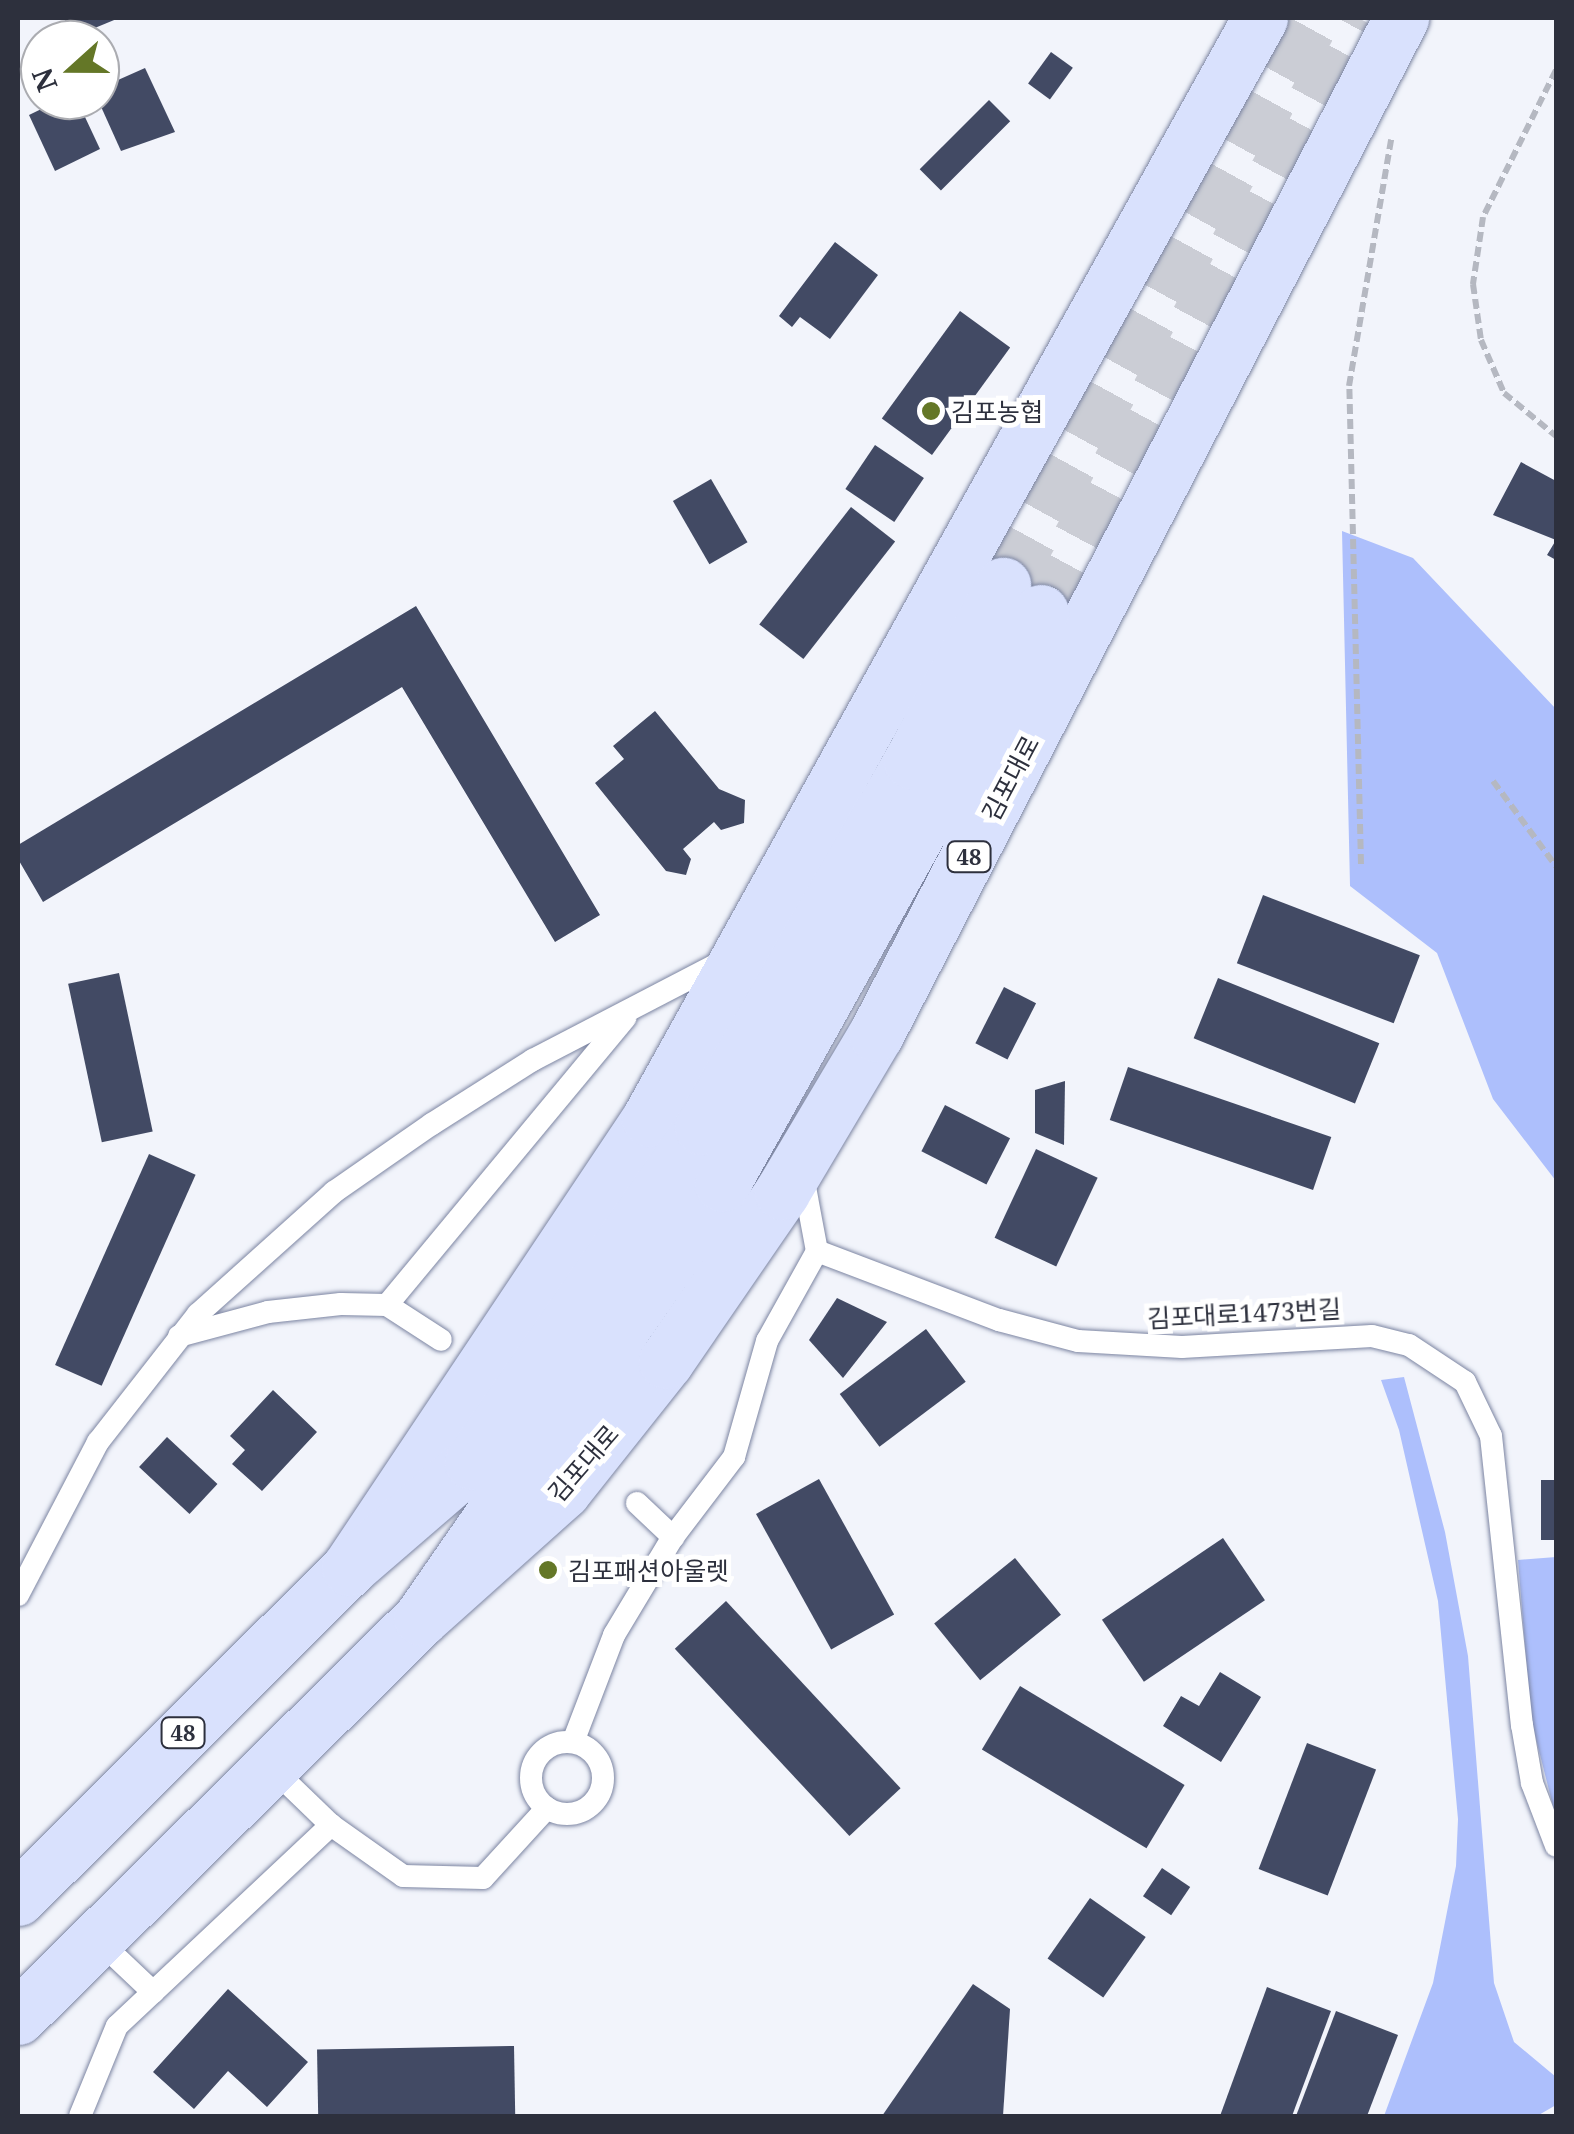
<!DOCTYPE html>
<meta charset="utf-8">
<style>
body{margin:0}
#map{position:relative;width:1574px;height:2134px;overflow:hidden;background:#f2f4fb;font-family:"Noto Serif","Noto Sans KR",serif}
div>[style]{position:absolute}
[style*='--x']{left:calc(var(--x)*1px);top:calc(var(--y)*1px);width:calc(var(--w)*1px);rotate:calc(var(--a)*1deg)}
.green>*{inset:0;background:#adbffc}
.building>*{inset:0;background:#424a64;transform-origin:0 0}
.primary-tunnel>*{height:55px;margin-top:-27.5px;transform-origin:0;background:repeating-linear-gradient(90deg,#cbcdd5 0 55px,transparent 0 83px)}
.path>*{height:6px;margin-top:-3px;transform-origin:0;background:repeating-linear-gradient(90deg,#b5b8c1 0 10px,transparent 0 15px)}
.roads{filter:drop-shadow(0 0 2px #7c85a2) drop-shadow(0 0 2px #7c85a2)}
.service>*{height:22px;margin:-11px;padding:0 11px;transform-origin:11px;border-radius:11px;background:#fff}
.service>.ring{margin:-11px;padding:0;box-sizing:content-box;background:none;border:22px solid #fff;border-radius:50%}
.primary>*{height:55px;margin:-27.5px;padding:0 27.5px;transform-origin:27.5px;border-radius:27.5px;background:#d9e1fd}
.dots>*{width:28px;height:28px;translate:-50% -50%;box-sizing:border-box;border:5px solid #fff;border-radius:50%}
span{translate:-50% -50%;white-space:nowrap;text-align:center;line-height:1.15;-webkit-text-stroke:10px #fff;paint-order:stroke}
.shield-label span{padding:2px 8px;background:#fff;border:2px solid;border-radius:8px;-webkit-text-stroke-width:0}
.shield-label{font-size:22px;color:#2d303d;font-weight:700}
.poi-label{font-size:25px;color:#2d303d}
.left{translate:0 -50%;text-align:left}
.street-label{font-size:25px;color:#2d303d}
.frame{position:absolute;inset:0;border:20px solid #2d303d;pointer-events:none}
.north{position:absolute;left:20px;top:20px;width:100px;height:100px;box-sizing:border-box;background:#fff;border:2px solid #abacb1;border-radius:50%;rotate:249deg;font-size:28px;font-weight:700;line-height:40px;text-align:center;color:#2d303d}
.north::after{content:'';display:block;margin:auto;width:35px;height:45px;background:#647727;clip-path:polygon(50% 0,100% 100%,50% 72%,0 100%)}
</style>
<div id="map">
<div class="green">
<i style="clip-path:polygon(1342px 531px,1413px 558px,1556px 709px,1556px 1181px,1493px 1099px,1437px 953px,1350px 886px)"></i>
<i style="clip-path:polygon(1404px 1377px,1445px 1532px,1468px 1656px,1494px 1983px,1514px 2042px,1556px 2077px,1556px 2105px,1537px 2116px,1384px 2116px,1433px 1983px,1456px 1866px,1458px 1819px,1438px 1601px,1399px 1430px,1381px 1380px)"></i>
<i style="clip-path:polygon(1556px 1557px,1556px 1818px,1531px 1719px,1518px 1560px)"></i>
</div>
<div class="building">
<i style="clip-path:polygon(64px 18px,119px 18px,73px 37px)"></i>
<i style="left:1051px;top:52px;width:27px;height:39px;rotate:36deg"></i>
<i style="clip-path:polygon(145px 68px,175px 132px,121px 151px,98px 100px,100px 88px)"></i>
<i style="clip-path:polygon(60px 100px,77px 100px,100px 149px,55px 171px,29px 115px)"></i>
<i style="left:989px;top:100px;width:30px;height:98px;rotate:45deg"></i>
<i style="clip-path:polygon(835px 242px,878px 275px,830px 339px,800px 317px,792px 327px,779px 316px)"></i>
<i style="left:960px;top:311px;width:62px;height:133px;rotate:36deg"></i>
<i style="left:875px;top:445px;width:59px;height:53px;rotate:34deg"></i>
<i style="clip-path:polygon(1521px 462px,1556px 481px,1556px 560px,1547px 555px,1556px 540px,1493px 515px)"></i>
<i style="left:711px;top:479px;width:73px;height:44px;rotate:60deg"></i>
<i style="left:851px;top:507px;width:56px;height:149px;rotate:38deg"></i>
<i style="clip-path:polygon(416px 606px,600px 915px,555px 942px,402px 687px,43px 902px,18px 859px,18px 845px)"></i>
<i style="clip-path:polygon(655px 711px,719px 789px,745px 800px,744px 823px,721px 830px,714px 822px,683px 849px,691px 859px,686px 875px,666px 871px,595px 783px,624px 759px,613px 746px)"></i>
<i style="left:1263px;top:895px;width:168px;height:73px;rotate:21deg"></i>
<i style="left:119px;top:973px;width:162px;height:52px;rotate:78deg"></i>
<i style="left:1218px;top:978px;width:174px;height:65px;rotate:22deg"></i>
<i style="left:1004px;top:987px;width:36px;height:63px;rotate:27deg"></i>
<i style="left:1128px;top:1067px;width:215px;height:56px;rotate:19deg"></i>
<i style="clip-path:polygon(1065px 1081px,1064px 1145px,1035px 1133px,1035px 1090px)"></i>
<i style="left:945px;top:1105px;width:73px;height:52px;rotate:27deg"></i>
<i style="left:1036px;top:1149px;width:68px;height:98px;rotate:25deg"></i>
<i style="left:149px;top:1154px;width:51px;height:231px;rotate:24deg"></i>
<i style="clip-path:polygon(837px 1298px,887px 1322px,843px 1378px,809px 1340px)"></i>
<i style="left:926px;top:1329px;width:66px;height:108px;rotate:53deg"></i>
<i style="clip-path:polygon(273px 1390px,317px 1432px,262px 1491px,232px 1464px,245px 1450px,230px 1436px)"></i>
<i style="left:167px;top:1437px;width:69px;height:41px;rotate:43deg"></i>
<i style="left:819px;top:1479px;width:155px;height:72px;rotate:61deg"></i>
<i style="left:1541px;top:1480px;width:15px;height:60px"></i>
<i style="left:1223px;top:1538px;width:75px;height:146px;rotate:56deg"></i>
<i style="left:1015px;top:1558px;width:73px;height:104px;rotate:51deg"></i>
<i style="left:726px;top:1601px;width:256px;height:70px;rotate:47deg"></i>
<i style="clip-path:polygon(1220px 1672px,1261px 1697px,1221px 1762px,1163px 1726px,1181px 1696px,1199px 1706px)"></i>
<i style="left:1020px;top:1686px;width:192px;height:74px;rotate:31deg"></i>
<i style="left:1307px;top:1743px;width:74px;height:135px;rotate:21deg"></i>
<i style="left:1162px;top:1868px;width:34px;height:34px;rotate:34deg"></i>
<i style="left:1090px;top:1898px;width:68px;height:74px;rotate:35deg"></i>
<i style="clip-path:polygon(973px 1984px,1010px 2009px,1003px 2116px,882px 2116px)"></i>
<i style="clip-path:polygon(1267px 1987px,1331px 2011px,1292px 2116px,1220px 2116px)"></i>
<i style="clip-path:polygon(228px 1989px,308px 2062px,267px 2107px,228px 2071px,194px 2109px,153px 2072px)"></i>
<i style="clip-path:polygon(1336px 2011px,1398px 2035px,1367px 2116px,1296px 2116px)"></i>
<i style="left:514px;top:2046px;width:70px;height:197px;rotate:89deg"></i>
</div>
<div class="primary-tunnel">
<i style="--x:1003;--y:585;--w:646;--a:-61.33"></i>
<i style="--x:1041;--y:612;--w:674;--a:-61.76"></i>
</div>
<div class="path">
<i style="--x:1556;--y:70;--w:164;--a:116.4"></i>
<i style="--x:1483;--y:217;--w:68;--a:98.5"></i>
<i style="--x:1473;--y:284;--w:57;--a:81.9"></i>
<i style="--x:1481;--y:340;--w:58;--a:66.5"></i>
<i style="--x:1504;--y:393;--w:67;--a:39.6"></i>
<i style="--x:1493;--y:781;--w:106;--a:53.5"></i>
<i style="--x:1361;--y:864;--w:478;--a:-91.4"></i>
<i style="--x:1349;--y:386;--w:250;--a:-80.3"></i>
</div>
<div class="roads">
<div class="service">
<i style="--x:802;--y:1171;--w:81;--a:79.4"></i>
<i style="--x:387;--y:1305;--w:373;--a:-50.3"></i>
<i style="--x:179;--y:1336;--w:92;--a:-15.1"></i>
<i style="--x:268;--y:1312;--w:73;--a:-6.3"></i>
<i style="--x:341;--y:1304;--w:46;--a:1.2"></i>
<i style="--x:387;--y:1305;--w:64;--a:32.9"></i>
<i style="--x:637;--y:1503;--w:50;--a:43.4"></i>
<i style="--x:18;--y:1595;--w:173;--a:-62.4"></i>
<i style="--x:98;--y:1442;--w:162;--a:-52"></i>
<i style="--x:198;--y:1314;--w:183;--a:-41.9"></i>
<i style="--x:334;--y:1192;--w:119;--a:-34.8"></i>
<i style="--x:432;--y:1124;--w:120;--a:-32.4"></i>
<i style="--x:533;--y:1060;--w:216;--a:-27.5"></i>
<i style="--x:573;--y:1742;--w:115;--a:-69"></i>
<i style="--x:614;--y:1635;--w:114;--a:-59"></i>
<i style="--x:673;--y:1537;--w:101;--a:-52.7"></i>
<i style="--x:734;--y:1457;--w:121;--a:-74.1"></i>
<i style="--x:767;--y:1341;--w:103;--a:-60.9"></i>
<i style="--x:817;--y:1251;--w:195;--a:20.8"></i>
<i style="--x:999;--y:1320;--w:82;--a:14.9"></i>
<i style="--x:1078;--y:1341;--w:104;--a:3.3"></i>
<i style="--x:1182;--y:1347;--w:190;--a:-3.3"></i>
<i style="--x:1372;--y:1336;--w:38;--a:14"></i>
<i style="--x:1409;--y:1345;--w:67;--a:33.5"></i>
<i style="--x:1465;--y:1382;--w:60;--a:64.3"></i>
<i style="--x:1491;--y:1436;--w:291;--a:83.9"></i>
<i style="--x:1522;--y:1725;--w:59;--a:80.2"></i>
<i style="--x:1532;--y:1783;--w:67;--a:69.1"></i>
<i class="ring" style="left:531px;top:1742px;width:50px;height:50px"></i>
<i style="--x:274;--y:1770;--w:79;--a:44"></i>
<i style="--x:98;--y:1940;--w:76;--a:43.4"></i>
<i style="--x:80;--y:2116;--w:97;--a:-67.7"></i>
<i style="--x:117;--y:2026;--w:294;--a:-43.2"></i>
<i style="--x:331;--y:1825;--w:88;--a:35.3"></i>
<i style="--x:403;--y:1876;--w:80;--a:1.4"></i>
<i style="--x:483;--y:1878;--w:95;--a:-47.6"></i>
</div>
<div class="primary">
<i style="--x:349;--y:1568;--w:540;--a:-56.25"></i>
<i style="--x:649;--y:1119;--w:1259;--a:-60.97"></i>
<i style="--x:421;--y:1618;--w:191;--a:-41.8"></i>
<i style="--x:563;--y:1491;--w:166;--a:-51.6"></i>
<i style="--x:666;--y:1361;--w:205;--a:-55.5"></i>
<i style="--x:782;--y:1192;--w:184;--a:-59.3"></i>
<i style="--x:876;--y:1034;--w:1144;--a:-62.67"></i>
<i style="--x:18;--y:1898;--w:467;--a:-44.9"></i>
<i style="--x:349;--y:1568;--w:162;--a:-40.8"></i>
<i style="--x:472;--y:1462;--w:406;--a:-55.5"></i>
<i style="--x:702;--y:1127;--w:421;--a:-60.3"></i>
<i style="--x:911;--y:761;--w:199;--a:-62.4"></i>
<i style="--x:18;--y:2017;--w:567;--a:-44.71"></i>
<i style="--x:421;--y:1618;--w:528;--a:-55.26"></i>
<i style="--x:722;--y:1184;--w:655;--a:-60.85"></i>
</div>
</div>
<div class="dots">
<i style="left:931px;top:411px;background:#647727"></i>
<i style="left:548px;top:1570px;background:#647727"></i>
</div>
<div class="shield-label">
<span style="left:969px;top:857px">48</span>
<span style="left:183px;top:1733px">48</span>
</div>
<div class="poi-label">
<span class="left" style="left:951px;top:411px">김포농협</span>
<span class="left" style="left:568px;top:1570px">김포패션아울렛</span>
</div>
<div class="street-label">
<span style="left:1010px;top:778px;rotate:-62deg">김포대로</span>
<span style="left:1244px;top:1313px;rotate:-3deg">김포대로1473번길</span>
<span style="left:583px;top:1463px;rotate:-49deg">김포대로</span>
</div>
<div class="frame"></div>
<div class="north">N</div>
</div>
